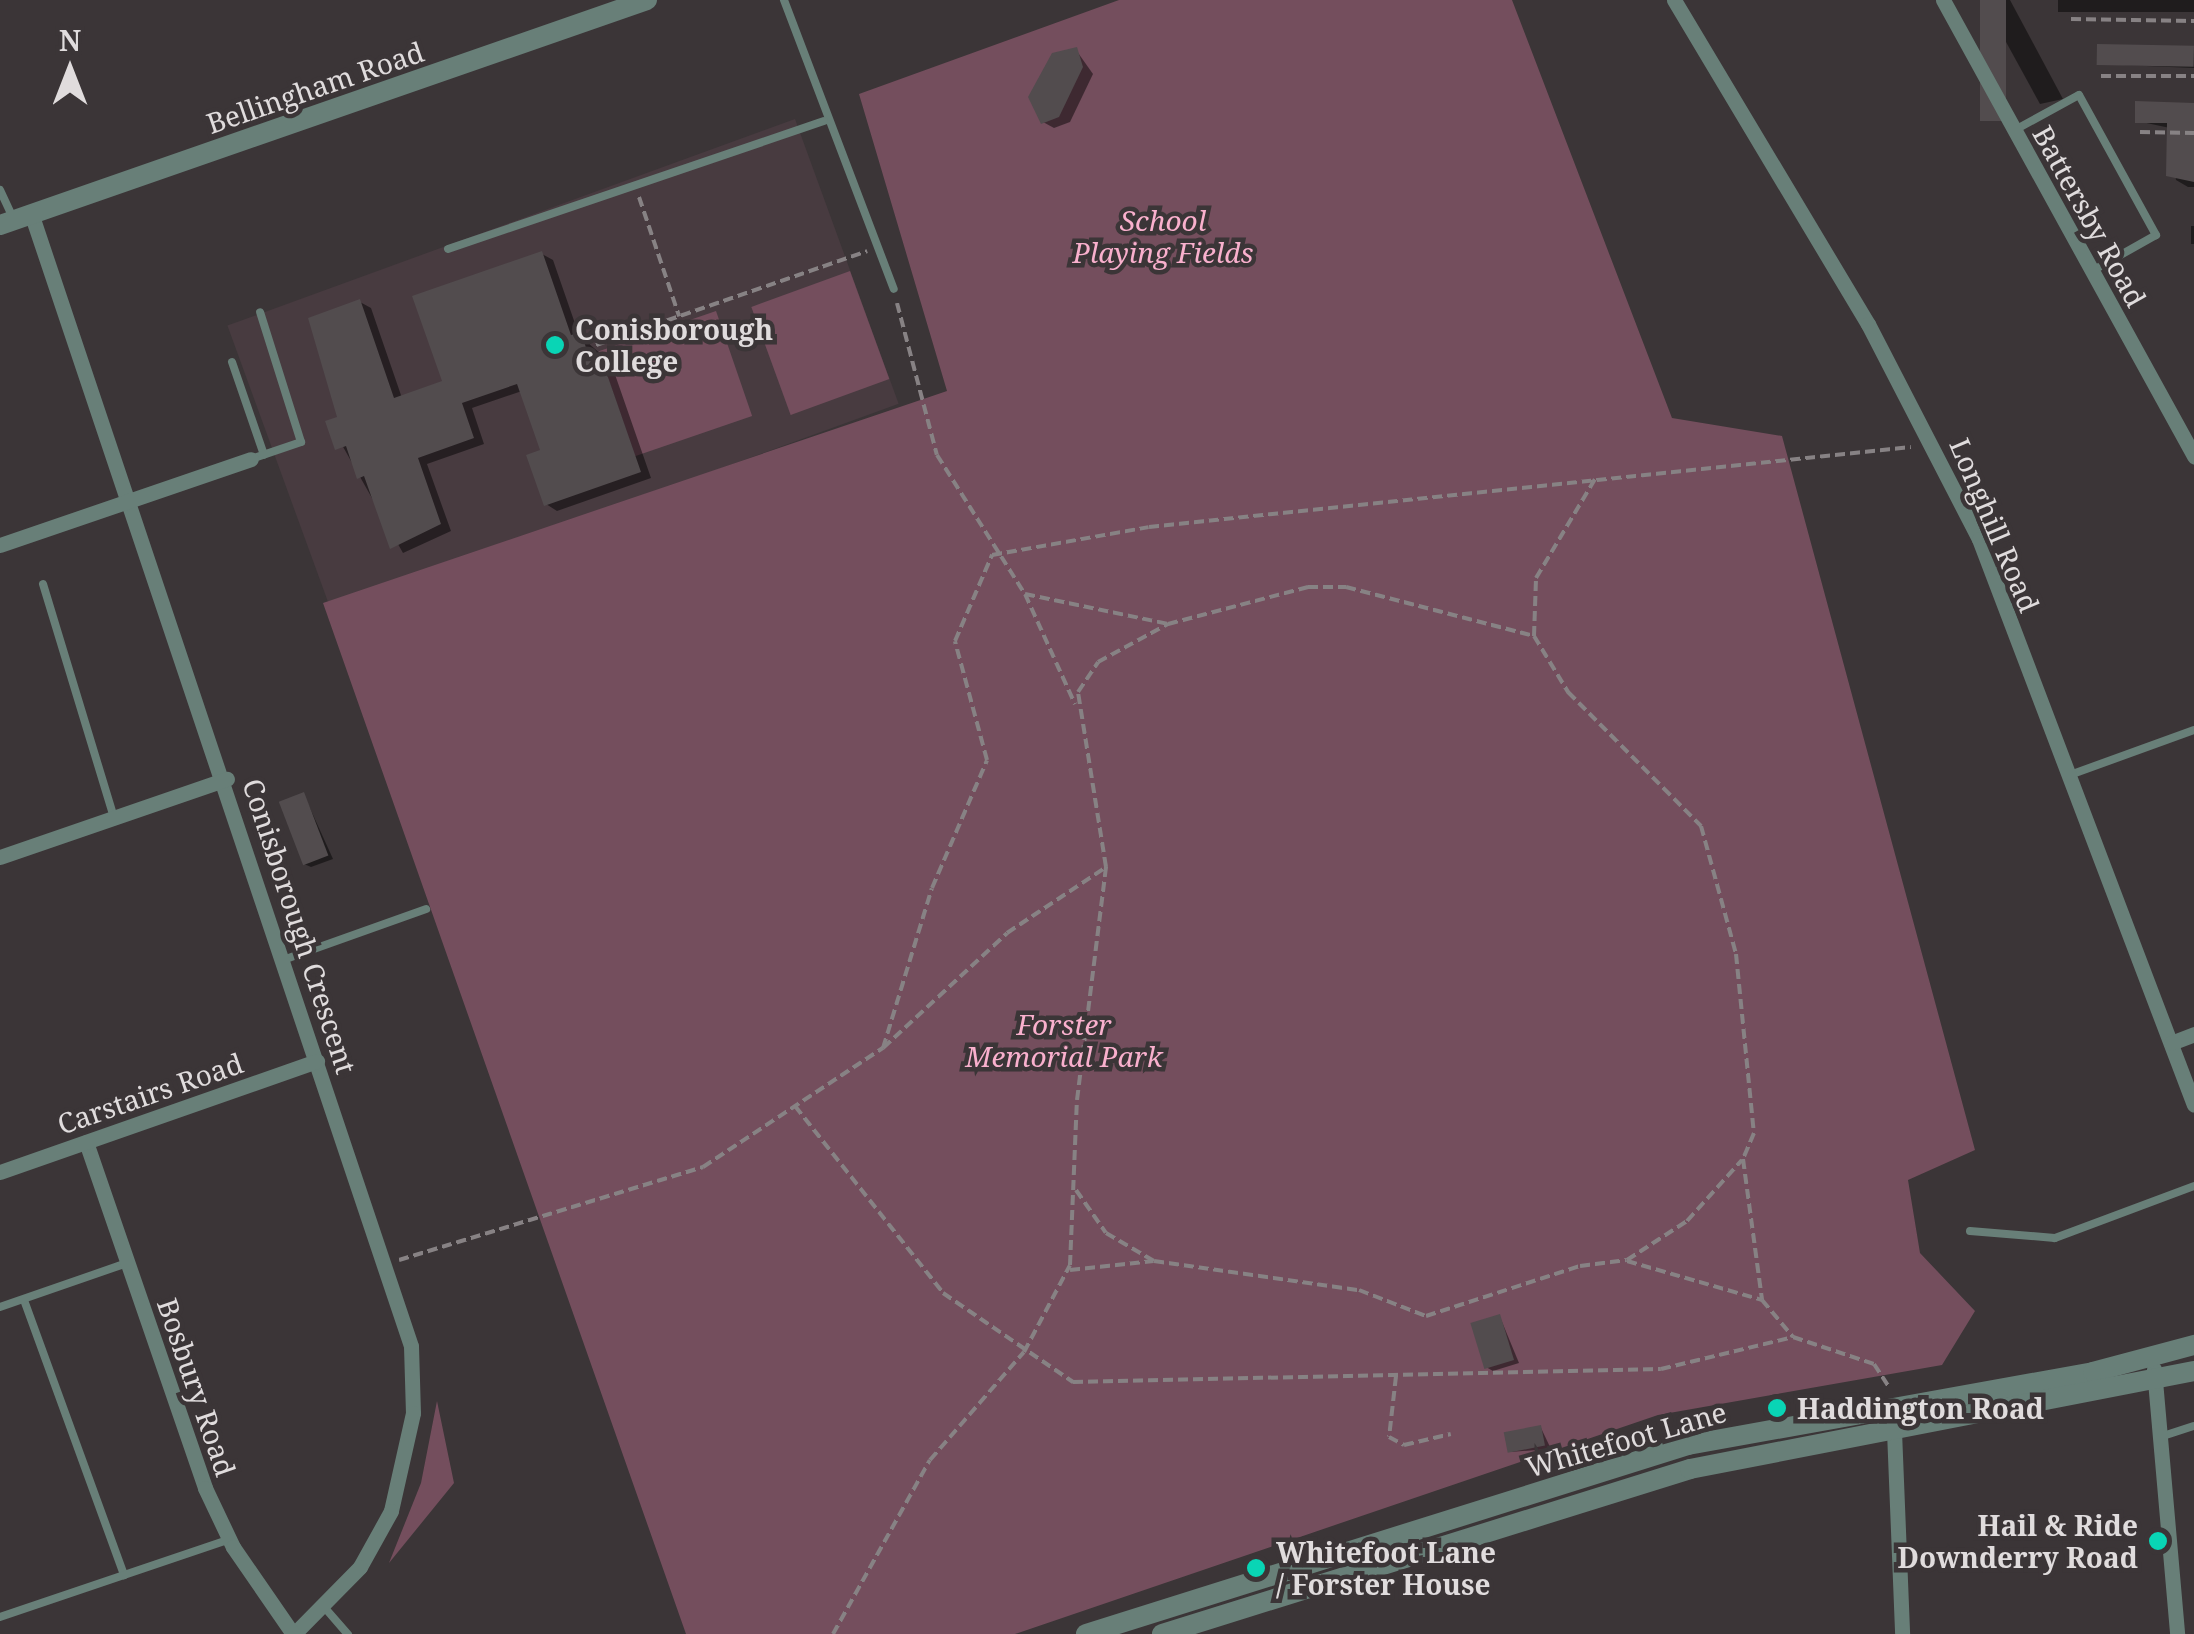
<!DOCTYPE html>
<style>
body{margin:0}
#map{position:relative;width:2194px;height:1634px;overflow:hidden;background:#3b3537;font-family:"Noto Serif",serif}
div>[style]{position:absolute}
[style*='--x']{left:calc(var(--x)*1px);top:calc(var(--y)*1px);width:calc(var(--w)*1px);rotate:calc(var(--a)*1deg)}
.built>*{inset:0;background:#483b40;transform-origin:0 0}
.green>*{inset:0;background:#744e5d;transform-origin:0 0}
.shadow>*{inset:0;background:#0007;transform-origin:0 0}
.building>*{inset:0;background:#524c4e;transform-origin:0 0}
.path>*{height:4px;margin-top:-2px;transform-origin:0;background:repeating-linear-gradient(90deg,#878284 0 10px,transparent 0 15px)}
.service>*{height:8px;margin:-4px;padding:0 4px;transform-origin:4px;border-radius:4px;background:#687f78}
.minor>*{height:15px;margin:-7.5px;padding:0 7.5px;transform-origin:7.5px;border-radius:7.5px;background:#687f78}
.tertiary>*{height:20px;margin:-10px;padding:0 10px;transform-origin:10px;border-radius:10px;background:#687f78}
.dots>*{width:28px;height:28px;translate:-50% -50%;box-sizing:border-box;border:5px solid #3b3537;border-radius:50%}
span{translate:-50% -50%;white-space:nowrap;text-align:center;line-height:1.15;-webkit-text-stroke:9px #3b3537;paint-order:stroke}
.street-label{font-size:28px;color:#e0dcdd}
.park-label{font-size:28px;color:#f9b0cd;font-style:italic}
.poi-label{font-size:28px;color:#e0dcdd;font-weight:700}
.left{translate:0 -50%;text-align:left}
.right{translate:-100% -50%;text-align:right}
.north{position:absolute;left:20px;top:20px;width:100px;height:100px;-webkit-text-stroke:8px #3b3537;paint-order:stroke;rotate:0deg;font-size:28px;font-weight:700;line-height:40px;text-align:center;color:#e0dcdd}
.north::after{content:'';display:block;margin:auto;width:35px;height:45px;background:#e0dcdd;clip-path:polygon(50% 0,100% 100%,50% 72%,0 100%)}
</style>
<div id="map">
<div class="built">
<i style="left:795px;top:119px;width:303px;height:604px;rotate:70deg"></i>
</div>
<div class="green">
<i style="clip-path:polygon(1119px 0,1512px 0,1672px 418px,1782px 436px,1975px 1150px,1908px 1180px,1920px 1253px,1975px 1311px,1942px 1365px,1658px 1415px,1015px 1634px,686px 1634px,323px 603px,947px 391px,859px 94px)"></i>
<i style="left:850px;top:271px;width:115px;height:105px;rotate:70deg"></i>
<i style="left:716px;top:311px;width:111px;height:124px;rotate:71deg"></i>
<i style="clip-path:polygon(437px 1401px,454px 1483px,389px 1563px,421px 1483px)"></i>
</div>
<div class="shadow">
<i style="clip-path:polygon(1983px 0,2010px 0,2063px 99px,2040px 104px)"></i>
<i style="left:2058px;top:0;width:136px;height:12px"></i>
<i style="clip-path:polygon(2194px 47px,2194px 68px,2099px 64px)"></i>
<i style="clip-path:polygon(1076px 50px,1093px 74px,1070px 122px,1054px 128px,1043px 122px)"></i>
<i style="clip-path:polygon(2194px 105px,2194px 187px,2188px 187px,2176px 180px,2170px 128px,2137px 121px)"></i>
<i style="left:2191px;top:226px;width:3px;height:18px"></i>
<i style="clip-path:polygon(542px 254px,553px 260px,579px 335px,611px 363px,651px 478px,557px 511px,546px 504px,543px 451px,522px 391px,472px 408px,484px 444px,427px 464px,451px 531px,403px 553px,329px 422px,340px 418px,360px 302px,371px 308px,402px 398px,445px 383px)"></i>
<i style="clip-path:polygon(304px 795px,333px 859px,311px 867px,304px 864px)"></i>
<i style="clip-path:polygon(1500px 1317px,1519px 1363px,1493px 1371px,1486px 1367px)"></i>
<i style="clip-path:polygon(1541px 1428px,1551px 1449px,1510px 1452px)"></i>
</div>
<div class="building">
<i style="left:1980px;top:0;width:26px;height:121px"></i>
<i style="left:2097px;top:44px;width:97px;height:21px;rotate:1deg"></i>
<i style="clip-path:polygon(1077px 47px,1083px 67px,1059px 117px,1041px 124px,1028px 97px,1052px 53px)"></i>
<i style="clip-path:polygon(2135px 101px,2194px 103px,2194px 182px,2166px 176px,2167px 123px,2135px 123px)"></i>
<i style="clip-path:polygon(542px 251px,571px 335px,581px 332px,589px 357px,600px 354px,641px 472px,544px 506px,526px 455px,540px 450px,517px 384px,462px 403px,474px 438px,418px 458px,441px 524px,390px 549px,364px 476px,357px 479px,346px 446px,335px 450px,325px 421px,337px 417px,308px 318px,360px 299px,394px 398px,442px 381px,412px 296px)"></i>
<i style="left:304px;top:792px;width:68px;height:27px;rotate:69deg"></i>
<i style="left:1500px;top:1314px;width:48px;height:31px;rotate:73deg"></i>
<i style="left:1541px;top:1425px;width:21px;height:38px;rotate:79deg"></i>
</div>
<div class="path">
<i style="--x:2071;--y:19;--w:123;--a:0.9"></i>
<i style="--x:2101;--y:76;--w:93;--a:0"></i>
<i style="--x:2140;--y:132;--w:54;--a:1.1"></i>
<i style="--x:639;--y:197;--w:126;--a:71.4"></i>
<i style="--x:897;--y:303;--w:157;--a:75.3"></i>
<i style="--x:937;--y:455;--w:165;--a:57.7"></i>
<i style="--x:1025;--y:594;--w:146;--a:11.8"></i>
<i style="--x:1168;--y:624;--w:145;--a:-14.8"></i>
<i style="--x:1308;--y:587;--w:38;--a:0"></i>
<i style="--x:1346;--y:587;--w:194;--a:14.6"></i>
<i style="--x:1534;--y:636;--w:66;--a:58.7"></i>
<i style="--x:1568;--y:692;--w:189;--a:45.2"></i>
<i style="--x:1701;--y:826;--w:133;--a:74.7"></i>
<i style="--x:1736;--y:954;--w:180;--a:84.3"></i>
<i style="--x:1754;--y:1133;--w:28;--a:113"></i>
<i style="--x:1743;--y:1159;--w:142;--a:82.3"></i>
<i style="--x:1762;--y:1300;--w:48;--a:50"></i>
<i style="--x:1793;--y:1337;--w:85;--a:18.4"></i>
<i style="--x:1874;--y:1364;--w:27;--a:57"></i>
<i style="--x:596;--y:345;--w:287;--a:-19.1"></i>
<i style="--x:1025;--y:594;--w:121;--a:65.6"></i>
<i style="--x:1534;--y:636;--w:58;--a:-88"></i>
<i style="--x:1536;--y:578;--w:115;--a:-59.2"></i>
<i style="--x:883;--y:1048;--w:167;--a:-73"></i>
<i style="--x:932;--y:888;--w:139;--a:-66.7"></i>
<i style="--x:987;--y:760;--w:123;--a:-105.1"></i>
<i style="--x:955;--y:641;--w:94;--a:-66.7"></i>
<i style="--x:992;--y:555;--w:159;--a:-10.1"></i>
<i style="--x:1149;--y:527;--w:766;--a:-5.99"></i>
<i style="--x:795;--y:1106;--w:238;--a:51.6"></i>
<i style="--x:943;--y:1293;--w:158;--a:34.4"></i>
<i style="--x:1073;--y:1382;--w:588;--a:-1.27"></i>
<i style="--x:1661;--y:1369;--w:136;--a:-13.6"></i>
<i style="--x:1076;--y:1190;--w:52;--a:55.1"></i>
<i style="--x:1106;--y:1233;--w:56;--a:30.3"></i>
<i style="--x:1154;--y:1261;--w:207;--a:8.1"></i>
<i style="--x:1359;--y:1290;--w:72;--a:21.2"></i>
<i style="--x:1426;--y:1316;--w:162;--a:-18"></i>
<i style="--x:1580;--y:1266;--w:47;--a:-7.3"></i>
<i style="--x:1627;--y:1260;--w:72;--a:-33"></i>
<i style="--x:1687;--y:1221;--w:82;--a:-48"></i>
<i style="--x:399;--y:1260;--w:318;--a:-17"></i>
<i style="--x:703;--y:1167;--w:216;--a:-33.5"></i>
<i style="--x:883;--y:1048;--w:169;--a:-42.8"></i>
<i style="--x:1007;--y:933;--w:118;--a:-33.6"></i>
<i style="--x:1627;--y:1261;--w:141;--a:16.1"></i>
<i style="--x:1070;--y:1270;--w:84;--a:-6.1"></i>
<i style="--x:1396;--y:1376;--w:61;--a:96.5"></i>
<i style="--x:1389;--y:1437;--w:17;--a:28"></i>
<i style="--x:1404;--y:1445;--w:48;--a:-13.2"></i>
<i style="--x:833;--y:1634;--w:199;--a:-60.9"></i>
<i style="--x:930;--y:1460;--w:143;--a:-49"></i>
<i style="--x:1024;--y:1352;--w:98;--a:-62.1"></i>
<i style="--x:1070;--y:1265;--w:165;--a:-87.6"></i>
<i style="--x:1077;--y:1100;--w:235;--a:-82.9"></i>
<i style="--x:1106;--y:867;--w:177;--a:-99.1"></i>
<i style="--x:1078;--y:692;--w:36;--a:-56"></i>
<i style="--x:1098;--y:662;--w:80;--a:-28.5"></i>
</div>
<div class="service">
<i style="--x:784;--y:0;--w:309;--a:69.2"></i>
<i style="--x:2013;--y:131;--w:75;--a:-28.6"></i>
<i style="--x:2079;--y:95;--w:160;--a:61.2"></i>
<i style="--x:2156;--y:235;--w:73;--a:150.6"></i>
<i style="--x:0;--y:190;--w:33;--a:65"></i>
<i style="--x:448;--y:249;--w:397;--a:-18.8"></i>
<i style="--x:232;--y:362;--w:98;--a:71"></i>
<i style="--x:251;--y:459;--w:53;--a:-18.8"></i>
<i style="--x:301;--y:442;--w:136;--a:-107.5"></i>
<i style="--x:43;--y:584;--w:245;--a:73.1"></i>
<i style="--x:2067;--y:776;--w:135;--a:-19.9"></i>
<i style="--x:283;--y:960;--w:152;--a:-19.6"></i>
<i style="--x:1970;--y:1231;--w:85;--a:4.7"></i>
<i style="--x:2055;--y:1238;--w:148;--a:-20.5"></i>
<i style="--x:24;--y:1300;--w:293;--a:70"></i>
<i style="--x:0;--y:1307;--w:134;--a:-19.1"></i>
<i style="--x:2166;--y:1435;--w:29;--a:-18"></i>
<i style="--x:325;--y:1608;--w:35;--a:49"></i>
<i style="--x:0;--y:1617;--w:241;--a:-18.7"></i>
</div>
<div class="minor">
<i style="--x:1674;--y:0;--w:378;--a:59.1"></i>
<i style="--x:1868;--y:324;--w:242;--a:62.7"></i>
<i style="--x:1979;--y:539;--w:605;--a:69.2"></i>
<i style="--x:1943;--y:0;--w:521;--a:61.17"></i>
<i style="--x:31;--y:213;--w:1195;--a:71.46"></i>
<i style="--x:411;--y:1346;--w:67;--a:88.3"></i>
<i style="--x:413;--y:1413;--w:100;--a:102.7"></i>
<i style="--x:391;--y:1511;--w:64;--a:119"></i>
<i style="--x:360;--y:1567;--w:94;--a:134.6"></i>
<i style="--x:0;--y:545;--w:265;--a:-18.9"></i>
<i style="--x:0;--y:857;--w:240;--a:-19"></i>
<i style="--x:2171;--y:1043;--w:25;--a:-21"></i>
<i style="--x:86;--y:1142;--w:366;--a:71"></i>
<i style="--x:205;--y:1488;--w:65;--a:64.6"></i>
<i style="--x:233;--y:1547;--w:106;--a:55.4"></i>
<i style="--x:0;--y:1172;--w:336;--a:-19.3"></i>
<i style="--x:2154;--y:1369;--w:266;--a:85"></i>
<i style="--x:1893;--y:1406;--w:228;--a:87.7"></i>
</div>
<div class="tertiary">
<i style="--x:0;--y:225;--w:685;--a:-19.18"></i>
<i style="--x:1086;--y:1634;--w:631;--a:-17.43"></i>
<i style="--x:1688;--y:1445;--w:412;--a:-10.2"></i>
<i style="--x:2093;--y:1372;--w:105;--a:-15"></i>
<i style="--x:1162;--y:1634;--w:553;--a:-17.35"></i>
<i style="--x:1690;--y:1469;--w:513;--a:-11"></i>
</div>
<div class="dots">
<i style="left:555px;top:345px;background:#09d5b5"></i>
<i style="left:1777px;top:1408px;background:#09d5b5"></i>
<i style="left:2158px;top:1541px;background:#09d5b5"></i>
<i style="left:1256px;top:1568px;background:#09d5b5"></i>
</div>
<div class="street-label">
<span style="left:315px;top:87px;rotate:-19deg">Bellingham Road</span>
<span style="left:2090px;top:216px;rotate:61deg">Battersby Road</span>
<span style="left:1995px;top:525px;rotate:67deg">Longhill Road</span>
<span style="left:300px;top:926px;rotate:72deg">Conisborough Crescent</span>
<span style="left:150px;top:1093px;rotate:-19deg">Carstairs Road</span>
<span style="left:197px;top:1387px;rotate:71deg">Bosbury Road</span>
<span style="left:1626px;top:1439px;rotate:-16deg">Whitefoot Lane</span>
</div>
<div class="park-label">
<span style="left:1163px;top:236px">School<br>Playing Fields</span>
<span style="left:1064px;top:1040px">Forster<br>Memorial Park</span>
</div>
<div class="poi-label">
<span class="left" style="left:575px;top:345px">Conisborough<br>College</span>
<span class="left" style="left:1797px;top:1408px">Haddington Road</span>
<span class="right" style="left:2138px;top:1541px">Hail &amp; Ride<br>Downderry Road</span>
<span class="left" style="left:1276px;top:1568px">Whitefoot Lane<br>/ Forster House</span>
</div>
<div class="north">N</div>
</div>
